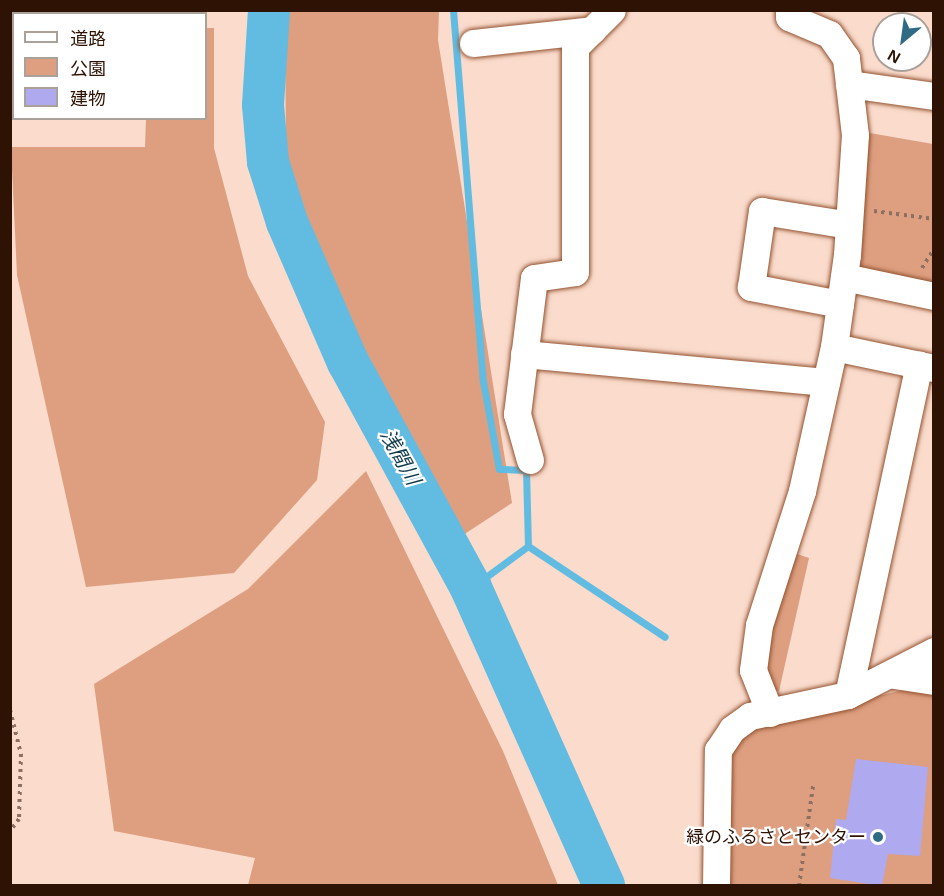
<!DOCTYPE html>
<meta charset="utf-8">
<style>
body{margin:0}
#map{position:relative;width:944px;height:896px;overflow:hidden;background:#fadbcc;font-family:Helvetica,"Noto Sans JP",sans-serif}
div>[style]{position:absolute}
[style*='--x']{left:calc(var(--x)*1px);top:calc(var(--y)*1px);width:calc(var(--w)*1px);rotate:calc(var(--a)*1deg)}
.green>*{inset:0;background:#dd9f80}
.stream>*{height:7px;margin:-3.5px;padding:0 3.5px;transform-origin:3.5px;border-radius:3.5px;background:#62bbe0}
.river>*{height:42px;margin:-21px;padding:0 21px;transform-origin:21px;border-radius:21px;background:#62bbe0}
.building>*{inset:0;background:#afa9f0}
.path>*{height:4px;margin-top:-2px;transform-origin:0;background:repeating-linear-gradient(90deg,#8d7061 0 3px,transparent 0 7.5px)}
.roads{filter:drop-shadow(0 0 2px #93522f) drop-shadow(0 0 2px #93522f)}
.street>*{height:27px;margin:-13.5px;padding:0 13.5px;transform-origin:13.5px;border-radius:13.5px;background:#fff}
.dots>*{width:16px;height:16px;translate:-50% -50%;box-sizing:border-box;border:3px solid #fff;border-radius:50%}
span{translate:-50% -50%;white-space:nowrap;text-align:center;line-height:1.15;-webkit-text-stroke:4.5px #fff;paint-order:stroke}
.poi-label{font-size:18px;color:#2e1305}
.right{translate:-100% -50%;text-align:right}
.water-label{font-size:20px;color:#133c4b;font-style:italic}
.frame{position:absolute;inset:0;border:12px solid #2e1305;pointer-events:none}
.legend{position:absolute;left:12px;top:12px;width:195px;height:108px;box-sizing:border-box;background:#fff;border:2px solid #aba19b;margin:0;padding:8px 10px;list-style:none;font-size:18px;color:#2e1305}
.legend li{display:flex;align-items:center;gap:12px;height:30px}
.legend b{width:30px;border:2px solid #aba19b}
.north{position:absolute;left:872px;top:12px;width:60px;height:60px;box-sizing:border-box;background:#fff;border:2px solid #aba19b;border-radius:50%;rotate:209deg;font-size:16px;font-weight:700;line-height:24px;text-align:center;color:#2e1305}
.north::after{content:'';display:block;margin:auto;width:21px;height:27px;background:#2f6b83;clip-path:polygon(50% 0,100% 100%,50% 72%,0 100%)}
</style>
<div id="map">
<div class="green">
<i style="clip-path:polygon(285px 10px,439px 11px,438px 40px,512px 503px,460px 537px,332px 303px,286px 156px)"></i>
<i style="clip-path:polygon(206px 28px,214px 28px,214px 148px,248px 276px,325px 422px,317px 480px,234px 573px,86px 587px,17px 275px,11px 147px,145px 147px,146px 119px,206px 118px)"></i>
<i style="clip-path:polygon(864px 132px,933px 144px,933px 285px,859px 268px)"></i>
<i style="clip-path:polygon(366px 471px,503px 751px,558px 885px,248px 885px,255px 858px,114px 831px,94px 684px,248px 589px)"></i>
<i style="clip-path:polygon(791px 552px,809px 558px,779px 691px,766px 688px,761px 652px)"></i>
<i style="clip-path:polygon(903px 690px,933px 695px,933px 885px,724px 886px,725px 753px,745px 727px)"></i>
</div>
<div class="stream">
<i style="--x:453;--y:10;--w:372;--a:85.4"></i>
<i style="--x:483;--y:381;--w:89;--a:79.7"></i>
<i style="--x:499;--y:469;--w:27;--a:2"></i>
<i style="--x:526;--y:470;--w:76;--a:88.5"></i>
<i style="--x:528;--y:546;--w:71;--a:143.6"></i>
<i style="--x:528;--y:546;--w:164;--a:33.6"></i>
</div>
<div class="river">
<i style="--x:269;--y:10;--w:95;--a:93.6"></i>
<i style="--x:263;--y:105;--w:57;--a:85"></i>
<i style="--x:268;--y:162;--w:63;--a:72.4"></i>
<i style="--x:287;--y:222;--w:153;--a:66.5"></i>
<i style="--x:348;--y:362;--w:257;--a:61.4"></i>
<i style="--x:471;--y:588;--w:326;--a:65.9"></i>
</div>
<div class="building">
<i style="clip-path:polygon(856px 759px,928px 767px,920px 856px,888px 854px,882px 886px,830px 878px,836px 819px,846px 820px)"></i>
</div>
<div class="path">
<i style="--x:874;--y:211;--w:61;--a:7.6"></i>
<i style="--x:922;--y:268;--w:22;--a:-58"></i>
<i style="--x:10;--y:710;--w:45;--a:76"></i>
<i style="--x:21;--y:754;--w:65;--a:91.8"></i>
<i style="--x:19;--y:819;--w:15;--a:127"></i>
<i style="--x:799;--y:886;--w:101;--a:-82"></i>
</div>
<div class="roads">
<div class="street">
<i style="--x:473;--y:43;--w:120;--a:-6.2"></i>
<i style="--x:849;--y:84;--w:86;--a:8"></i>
<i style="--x:844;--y:277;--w:92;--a:11.9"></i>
<i style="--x:840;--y:304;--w:91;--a:-169.2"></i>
<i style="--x:751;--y:287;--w:77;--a:-81.8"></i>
<i style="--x:762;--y:211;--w:88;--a:9.1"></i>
<i style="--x:834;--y:347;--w:102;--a:11.9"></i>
<i style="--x:524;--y:354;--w:303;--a:5.3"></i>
<i style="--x:530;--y:460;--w:48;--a:-105.8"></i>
<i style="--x:517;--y:414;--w:137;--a:-82.9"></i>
<i style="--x:534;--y:278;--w:41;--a:-8.3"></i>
<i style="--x:575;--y:272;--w:225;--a:-90"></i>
<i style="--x:575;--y:47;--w:52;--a:-45"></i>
<i style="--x:894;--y:675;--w:40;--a:8.5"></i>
<i style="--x:848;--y:695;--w:338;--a:-77.9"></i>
<i style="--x:770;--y:713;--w:46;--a:-111.6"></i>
<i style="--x:753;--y:670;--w:45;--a:-82.4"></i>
<i style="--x:759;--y:625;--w:141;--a:-72.2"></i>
<i style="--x:802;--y:491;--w:148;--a:-77.5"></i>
<i style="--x:834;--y:347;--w:93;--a:-82"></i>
<i style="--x:847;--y:255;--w:120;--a:-86.2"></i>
<i style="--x:855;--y:135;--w:78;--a:-96.7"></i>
<i style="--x:846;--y:58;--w:29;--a:-125"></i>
<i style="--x:829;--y:34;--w:43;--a:-157"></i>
<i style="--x:789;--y:17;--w:7;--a:-90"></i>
<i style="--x:716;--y:886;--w:136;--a:-89.2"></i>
<i style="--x:718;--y:750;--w:25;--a:-56"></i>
<i style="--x:732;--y:729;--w:22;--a:-36"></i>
<i style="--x:750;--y:716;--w:100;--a:-12.1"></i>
<i style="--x:848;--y:695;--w:97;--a:-27.1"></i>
</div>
</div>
<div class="dots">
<i style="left:878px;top:837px;background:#2f6b83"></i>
</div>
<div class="poi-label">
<span class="right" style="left:866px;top:837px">緑のふるさとセンター</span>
</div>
<div class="water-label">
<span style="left:400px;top:457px;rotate:61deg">浅間川</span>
</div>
<div class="frame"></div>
<ul class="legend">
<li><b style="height:8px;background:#fff"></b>道路</li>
<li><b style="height:16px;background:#dd9f80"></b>公園</li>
<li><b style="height:16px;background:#afa9f0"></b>建物</li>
</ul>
<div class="north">N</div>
</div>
